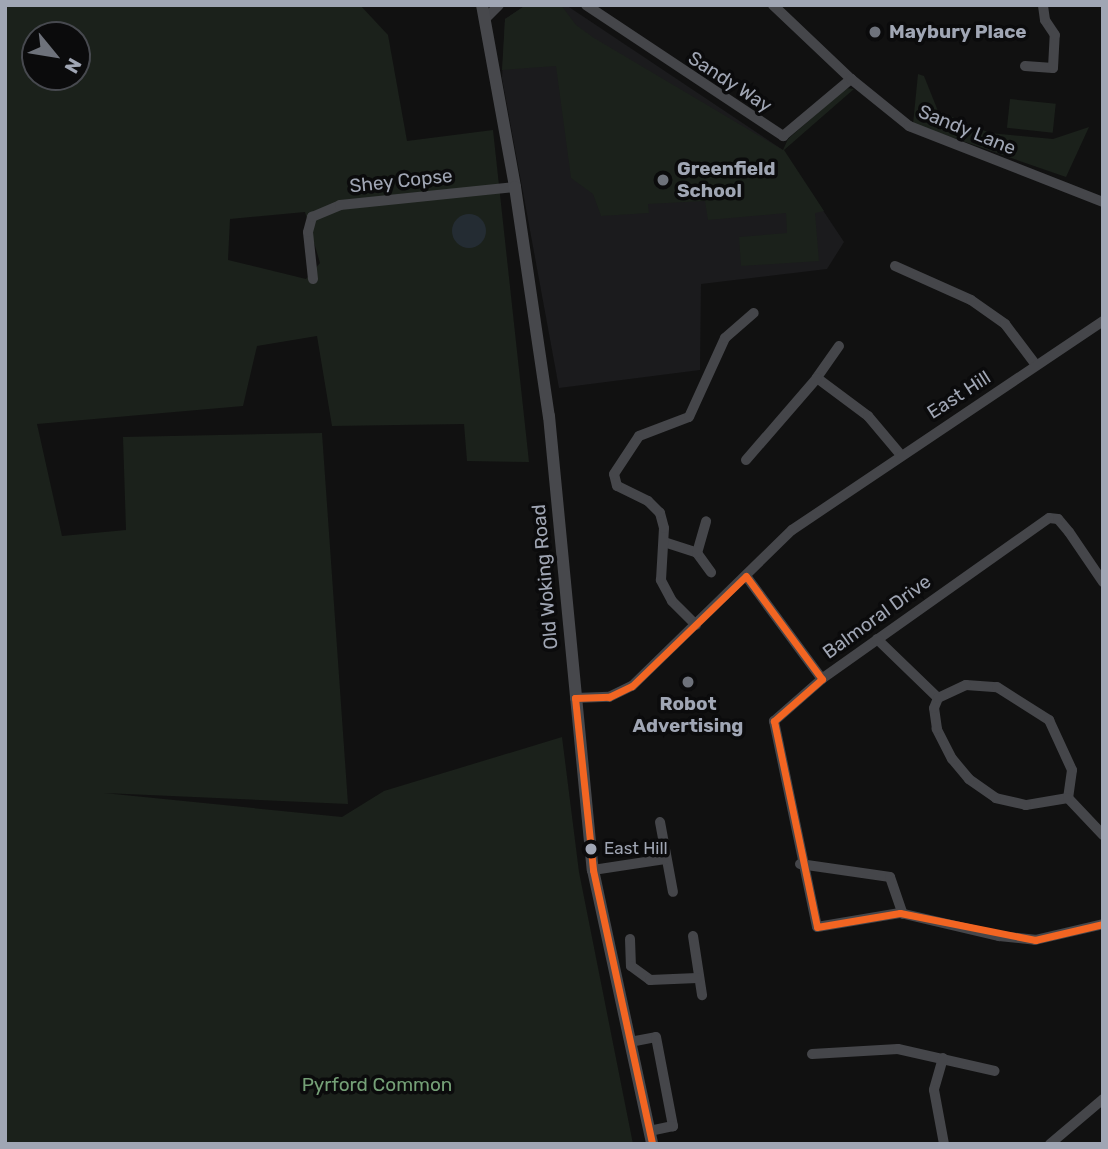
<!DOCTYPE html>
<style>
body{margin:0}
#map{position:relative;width:1108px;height:1149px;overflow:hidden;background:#111;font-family:Rubik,sans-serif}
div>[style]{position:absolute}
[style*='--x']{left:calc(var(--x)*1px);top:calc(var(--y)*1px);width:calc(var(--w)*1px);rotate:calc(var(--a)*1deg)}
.built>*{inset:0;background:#1b1b1d}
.green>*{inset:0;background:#1b211b;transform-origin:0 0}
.water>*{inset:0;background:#242c33}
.round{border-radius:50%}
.minor>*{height:10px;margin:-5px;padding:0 5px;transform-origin:5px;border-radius:5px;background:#45464a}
.major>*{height:12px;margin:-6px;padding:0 6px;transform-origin:6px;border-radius:6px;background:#47484c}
.bus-1>*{height:7px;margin:-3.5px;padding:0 3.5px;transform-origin:3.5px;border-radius:3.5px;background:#f26522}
.dots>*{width:19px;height:19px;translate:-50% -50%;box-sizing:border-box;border:4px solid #0b0b0c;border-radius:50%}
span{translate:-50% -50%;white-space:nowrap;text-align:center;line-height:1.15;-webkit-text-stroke:7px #0b0b0c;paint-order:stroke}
.bus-label{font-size:17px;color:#a0a6b4}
.left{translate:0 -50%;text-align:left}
.poi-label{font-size:19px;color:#a0a6b4;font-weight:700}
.street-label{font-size:19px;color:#a0a6b4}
.park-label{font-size:19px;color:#75a077}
.frame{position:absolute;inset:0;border:7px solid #a0a6b4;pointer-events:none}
.north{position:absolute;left:21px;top:21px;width:70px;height:70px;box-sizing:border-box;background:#0b0b0c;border:2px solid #47494f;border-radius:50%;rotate:120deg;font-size:19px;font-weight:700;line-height:28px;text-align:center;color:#a0a6b4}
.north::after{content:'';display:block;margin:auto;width:24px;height:32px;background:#6e727b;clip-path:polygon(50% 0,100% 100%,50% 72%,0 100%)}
</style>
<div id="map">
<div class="built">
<i style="clip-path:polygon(526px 5px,566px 5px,783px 150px,844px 242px,827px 269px,701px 284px,700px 370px,559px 388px,502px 78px,505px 19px)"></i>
</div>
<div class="green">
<i style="clip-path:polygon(evenodd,5px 5px,360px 5px,388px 35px,407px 141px,493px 130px,529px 462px,467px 461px,464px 424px,332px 426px,317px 336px,257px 346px,243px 406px,37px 424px,62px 536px,126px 530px,123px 437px,322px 433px,348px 804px,104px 793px,342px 817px,384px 791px,562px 737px,579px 872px,633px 1144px,5px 1144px,5px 5px,35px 35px,77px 35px,77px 77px,35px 77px,35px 35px,5px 5px,305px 212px,320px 263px,306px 279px,228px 260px,230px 219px,305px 212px)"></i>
<i style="clip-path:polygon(526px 5px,561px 5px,576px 25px,594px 38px,783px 150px,788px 139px,846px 88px,854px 89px,784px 150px,824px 211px,815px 213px,819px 261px,741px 266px,739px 237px,787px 233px,786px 213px,708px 220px,705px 201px,648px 204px,649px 213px,601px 216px,593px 194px,571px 178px,556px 66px,502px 70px,505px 19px)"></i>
<i style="clip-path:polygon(918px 74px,924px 76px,938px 111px,990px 133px,1053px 139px,1089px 127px,1066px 177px,913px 124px)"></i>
<i style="left:1010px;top:99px;width:46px;height:29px;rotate:6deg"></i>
</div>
<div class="water">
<i class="round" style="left:452px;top:214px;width:34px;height:34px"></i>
</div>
<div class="minor">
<i style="--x:586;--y:5;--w:237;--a:33.6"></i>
<i style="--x:783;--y:136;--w:89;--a:-40"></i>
<i style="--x:773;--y:5;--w:108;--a:43.5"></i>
<i style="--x:851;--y:79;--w:75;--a:39"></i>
<i style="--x:909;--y:126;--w:208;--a:21.4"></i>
<i style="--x:486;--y:18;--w:18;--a:-45"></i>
<i style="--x:1025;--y:66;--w:28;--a:4"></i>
<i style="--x:1053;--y:68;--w:33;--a:-87"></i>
<i style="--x:1055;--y:35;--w:18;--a:-124"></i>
<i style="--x:1045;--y:20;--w:15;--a:-98"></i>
<i style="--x:895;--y:266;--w:83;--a:24.1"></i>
<i style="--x:971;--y:300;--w:42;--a:35.2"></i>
<i style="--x:1005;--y:324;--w:51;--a:52.9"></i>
<i style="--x:313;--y:279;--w:47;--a:-96.1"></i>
<i style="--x:308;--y:232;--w:16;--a:-75"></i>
<i style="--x:312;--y:217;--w:30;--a:-23"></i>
<i style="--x:340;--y:205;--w:176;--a:-5.9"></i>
<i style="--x:839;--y:346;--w:39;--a:125"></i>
<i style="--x:817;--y:378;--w:64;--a:36.7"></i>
<i style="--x:868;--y:416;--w:50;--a:49.9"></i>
<i style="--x:746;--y:460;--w:108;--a:-49.1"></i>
<i style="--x:664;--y:542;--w:35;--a:18"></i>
<i style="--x:697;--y:553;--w:24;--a:54"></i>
<i style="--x:697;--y:553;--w:33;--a:-74"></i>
<i style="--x:746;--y:576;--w:128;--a:53.6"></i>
<i style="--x:1103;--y:582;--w:60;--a:-124.2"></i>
<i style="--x:1069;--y:532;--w:17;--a:-130"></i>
<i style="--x:1058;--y:519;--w:9;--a:-174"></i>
<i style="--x:1049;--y:518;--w:278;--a:144.7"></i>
<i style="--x:822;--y:679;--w:64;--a:138.8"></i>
<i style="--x:774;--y:721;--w:210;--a:78.2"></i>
<i style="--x:817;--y:927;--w:84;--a:-9.6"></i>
<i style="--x:900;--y:913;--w:102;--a:13.1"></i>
<i style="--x:999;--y:936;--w:36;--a:6"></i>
<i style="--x:1035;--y:940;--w:70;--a:-13.2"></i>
<i style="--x:696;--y:625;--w:34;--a:-135"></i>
<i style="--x:672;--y:601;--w:24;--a:-118"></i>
<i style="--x:661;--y:580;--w:52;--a:-86.7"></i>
<i style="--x:664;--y:528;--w:16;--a:-105"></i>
<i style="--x:660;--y:513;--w:17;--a:-135"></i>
<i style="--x:648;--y:501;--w:34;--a:-154"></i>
<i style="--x:617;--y:486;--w:12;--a:-104"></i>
<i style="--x:614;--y:474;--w:45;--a:-56.7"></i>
<i style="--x:639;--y:436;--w:53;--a:-20.8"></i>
<i style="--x:689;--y:417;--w:87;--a:-65.5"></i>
<i style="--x:725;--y:338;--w:38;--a:-41"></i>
<i style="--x:877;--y:639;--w:85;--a:44"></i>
<i style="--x:966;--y:685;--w:31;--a:4"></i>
<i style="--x:997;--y:687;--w:62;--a:32.4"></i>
<i style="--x:1049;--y:720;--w:55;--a:65.3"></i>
<i style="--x:1072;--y:770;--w:28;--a:98"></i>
<i style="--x:1068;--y:798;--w:43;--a:170.5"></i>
<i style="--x:1026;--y:805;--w:31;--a:-167"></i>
<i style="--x:996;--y:798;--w:33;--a:-145"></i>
<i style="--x:969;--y:779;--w:26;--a:-130"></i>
<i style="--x:952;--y:759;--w:34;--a:-117"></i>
<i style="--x:937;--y:729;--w:21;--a:-98"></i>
<i style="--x:934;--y:708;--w:11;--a:-68"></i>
<i style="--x:938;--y:698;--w:31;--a:-25"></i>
<i style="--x:575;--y:698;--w:34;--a:-2"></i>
<i style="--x:609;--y:697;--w:25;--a:-26"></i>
<i style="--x:632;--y:686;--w:223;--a:-44.3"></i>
<i style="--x:792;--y:530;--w:375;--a:-33.9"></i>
<i style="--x:1068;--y:798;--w:51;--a:46.6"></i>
<i style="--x:660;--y:822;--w:71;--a:79.5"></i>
<i style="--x:800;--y:864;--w:91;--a:8.2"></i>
<i style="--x:890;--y:877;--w:39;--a:71"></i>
<i style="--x:593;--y:870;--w:73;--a:-8.7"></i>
<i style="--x:693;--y:936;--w:60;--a:81.3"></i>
<i style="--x:630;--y:939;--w:27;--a:88"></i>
<i style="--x:631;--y:966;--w:24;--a:36"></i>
<i style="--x:650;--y:980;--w:47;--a:-2.4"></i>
<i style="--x:630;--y:1042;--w:26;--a:-11"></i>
<i style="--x:656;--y:1037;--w:91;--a:79.2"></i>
<i style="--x:673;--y:1126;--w:24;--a:168"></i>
<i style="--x:812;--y:1054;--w:86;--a:-3.3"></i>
<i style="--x:898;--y:1049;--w:99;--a:12.8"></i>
<i style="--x:943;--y:1058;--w:33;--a:106"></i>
<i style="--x:934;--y:1090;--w:55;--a:79.5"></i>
<i style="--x:1050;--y:1144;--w:70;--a:-40.3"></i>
</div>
<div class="major">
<i style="--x:482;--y:5;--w:185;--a:79.7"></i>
<i style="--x:515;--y:187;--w:232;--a:81.6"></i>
<i style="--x:549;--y:416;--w:456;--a:84.5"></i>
<i style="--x:593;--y:870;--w:280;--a:77.8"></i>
</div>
<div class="bus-1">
<i style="--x:746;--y:576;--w:128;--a:53.6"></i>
<i style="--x:822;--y:679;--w:64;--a:138.8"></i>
<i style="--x:774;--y:721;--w:210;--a:78.2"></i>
<i style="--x:817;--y:927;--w:84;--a:-9.6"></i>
<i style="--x:900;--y:913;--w:138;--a:11.3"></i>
<i style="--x:1035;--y:940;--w:70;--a:-13.2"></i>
<i style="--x:575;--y:698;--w:173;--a:84"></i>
<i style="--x:593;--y:870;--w:280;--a:77.8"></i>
<i style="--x:575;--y:698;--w:34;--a:-2"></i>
<i style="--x:609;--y:697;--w:25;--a:-26"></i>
<i style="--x:632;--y:686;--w:158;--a:-44"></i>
</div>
<div class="dots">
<i style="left:875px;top:32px;background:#6e727b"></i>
<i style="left:663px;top:180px;background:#6e727b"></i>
<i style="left:688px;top:682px;background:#6e727b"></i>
<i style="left:591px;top:849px;background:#a0a6b4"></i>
</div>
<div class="bus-label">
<span class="left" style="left:604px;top:849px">East Hill</span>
</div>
<div class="poi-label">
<span class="left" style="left:889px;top:32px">Maybury Place</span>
<span class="left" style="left:677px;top:180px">Greenfield<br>School</span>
<span style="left:688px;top:715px">Robot<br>Advertising</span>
</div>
<div class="street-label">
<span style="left:730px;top:82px;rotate:33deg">Sandy Way</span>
<span style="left:967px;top:130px;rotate:22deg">Sandy Lane</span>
<span style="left:401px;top:181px;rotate:-6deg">Shey Copse</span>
<span style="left:959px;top:395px;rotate:-33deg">East Hill</span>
<span style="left:545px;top:577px;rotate:-95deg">Old Woking Road</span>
<span style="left:877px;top:617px;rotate:-36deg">Balmoral Drive</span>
</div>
<div class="park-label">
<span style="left:377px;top:1085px">Pyrford Common</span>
</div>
<div class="frame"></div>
<div class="north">N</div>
</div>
